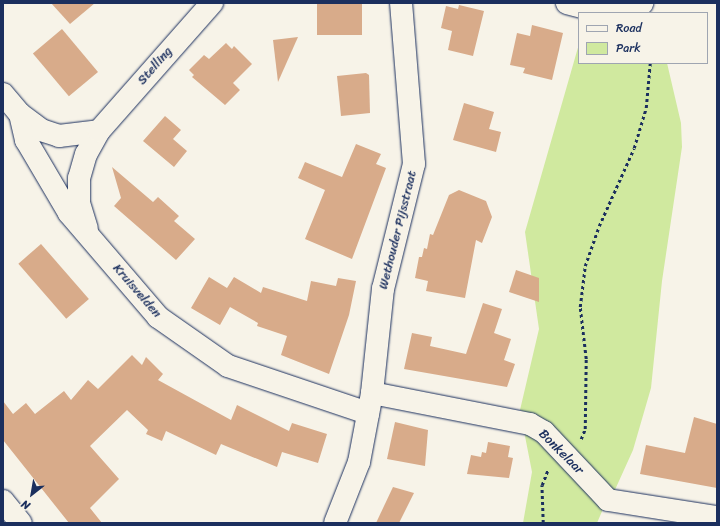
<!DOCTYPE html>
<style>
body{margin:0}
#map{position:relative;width:720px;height:526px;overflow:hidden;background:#f7f3e8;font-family:Sriracha,sans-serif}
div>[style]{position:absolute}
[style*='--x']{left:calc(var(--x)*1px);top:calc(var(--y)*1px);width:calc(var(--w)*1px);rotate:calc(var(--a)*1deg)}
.green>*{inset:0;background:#d0e99f}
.building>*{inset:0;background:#d8ab8a;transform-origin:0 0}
.path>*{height:2.5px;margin-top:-1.25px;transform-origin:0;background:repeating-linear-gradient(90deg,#1b2f5e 0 3px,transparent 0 6px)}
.roads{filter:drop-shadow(0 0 1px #1b2f5e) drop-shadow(0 0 1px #1b2f5e)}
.street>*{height:22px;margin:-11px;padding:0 11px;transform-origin:11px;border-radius:11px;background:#f7f3e8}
span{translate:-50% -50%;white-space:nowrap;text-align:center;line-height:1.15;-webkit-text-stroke:3px #f7f3e8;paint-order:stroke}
.street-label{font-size:13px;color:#1b2f5e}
.frame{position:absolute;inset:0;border:4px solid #1b2f5e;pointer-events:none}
.legend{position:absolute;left:578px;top:12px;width:130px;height:52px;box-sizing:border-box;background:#f7f3e8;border:1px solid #9fa5b1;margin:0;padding:5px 7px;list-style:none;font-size:12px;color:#1b2f5e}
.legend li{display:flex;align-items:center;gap:8px;height:20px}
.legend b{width:20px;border:1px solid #9fa5b1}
.north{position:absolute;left:12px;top:474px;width:40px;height:40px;-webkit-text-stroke:3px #f7f3e8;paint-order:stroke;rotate:211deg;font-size:11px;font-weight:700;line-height:16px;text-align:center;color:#1b2f5e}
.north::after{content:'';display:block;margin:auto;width:14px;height:18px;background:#1b2f5e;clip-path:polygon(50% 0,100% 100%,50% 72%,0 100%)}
</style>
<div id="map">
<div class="green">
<i style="clip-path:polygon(579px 44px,579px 63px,667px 63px,681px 123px,682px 147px,662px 281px,651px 388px,633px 450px,614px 492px,537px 417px,520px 410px,539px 329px,525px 232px)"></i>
<i style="clip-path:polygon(524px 431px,538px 439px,603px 509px,597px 523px,523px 523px,532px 472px)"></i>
</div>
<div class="building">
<i style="clip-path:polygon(51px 3px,95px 3px,70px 24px)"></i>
<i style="left:317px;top:3px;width:45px;height:32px"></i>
<i style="clip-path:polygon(459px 5px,484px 11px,473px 56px,448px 50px,452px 31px,441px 28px,446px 6px,458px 9px)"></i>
<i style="clip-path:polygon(532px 25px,563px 33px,552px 80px,523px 73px,525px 68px,510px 65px,517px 33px,530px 36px)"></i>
<i style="left:62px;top:29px;width:56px;height:38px;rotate:50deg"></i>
<i style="clip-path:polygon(298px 37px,278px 82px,273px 40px)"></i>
<i style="clip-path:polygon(226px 43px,232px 49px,234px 46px,252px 64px,233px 83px,240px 90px,225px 105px,192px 77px,194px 75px,189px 70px,204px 55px,209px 59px)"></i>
<i style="clip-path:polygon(366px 73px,369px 75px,370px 113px,341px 116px,337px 76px)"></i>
<i style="clip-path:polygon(464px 103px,494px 112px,489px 129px,501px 132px,496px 152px,453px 140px)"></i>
<i style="clip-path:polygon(165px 116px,181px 130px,173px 139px,187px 151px,174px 167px,143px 141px)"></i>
<i style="clip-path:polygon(356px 144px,381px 154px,376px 164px,386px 168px,352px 259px,305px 239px,325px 190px,298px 178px,305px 162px,342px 177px)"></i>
<i style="clip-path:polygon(112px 167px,153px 202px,158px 197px,179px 216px,174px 221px,195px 239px,176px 260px,114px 206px,121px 198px)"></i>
<i style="clip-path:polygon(459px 190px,486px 201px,492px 217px,482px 243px,476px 240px,465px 298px,426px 291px,428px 281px,415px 278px,419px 257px,422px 257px,424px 248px,427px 249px,430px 234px,433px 235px,449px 195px)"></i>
<i style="left:41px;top:244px;width:73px;height:30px;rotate:49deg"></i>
<i style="clip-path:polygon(516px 270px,539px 278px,539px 302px,509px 292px)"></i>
<i style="clip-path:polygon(209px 277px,227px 288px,234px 277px,261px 293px,263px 287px,307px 301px,311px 281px,336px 286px,338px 278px,356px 281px,349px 315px,329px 374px,281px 355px,287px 336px,257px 326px,258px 323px,230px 307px,220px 325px,191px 308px)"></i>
<i style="clip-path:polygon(483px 303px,502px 309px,494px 333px,511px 339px,504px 360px,515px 364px,507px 387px,404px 369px,412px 333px,432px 337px,430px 346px,466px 354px)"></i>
<i style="clip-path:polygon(132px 355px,142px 365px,146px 357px,163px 374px,158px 380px,231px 420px,237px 405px,289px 431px,292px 423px,327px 434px,318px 463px,282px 452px,277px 467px,221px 444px,216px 455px,166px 431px,162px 441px,146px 434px,148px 430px,127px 410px,90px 446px,119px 479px,90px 508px,102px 523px,69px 523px,3px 440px,3px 401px,13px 414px,26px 403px,35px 414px,64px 391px,71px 400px,88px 380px,98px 389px)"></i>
<i style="clip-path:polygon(694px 417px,717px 424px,717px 488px,640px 474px,646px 445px,685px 453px)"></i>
<i style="clip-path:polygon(395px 422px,428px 430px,425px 466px,387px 459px)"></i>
<i style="clip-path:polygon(488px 442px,510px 446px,508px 457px,513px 458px,509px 478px,467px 474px,471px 455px,481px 457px,482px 452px,486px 453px)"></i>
<i style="clip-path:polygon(393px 487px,414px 493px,399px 523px,376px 523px)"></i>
</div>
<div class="path">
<i style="--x:581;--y:439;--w:11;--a:-68"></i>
<i style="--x:585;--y:429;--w:70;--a:-89.2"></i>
<i style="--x:586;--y:359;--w:52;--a:-96.6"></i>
<i style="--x:580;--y:307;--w:41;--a:-83"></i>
<i style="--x:585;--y:266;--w:42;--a:-70.7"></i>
<i style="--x:599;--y:226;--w:85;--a:-65.8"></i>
<i style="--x:634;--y:148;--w:42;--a:-73.3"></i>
<i style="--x:646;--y:108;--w:45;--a:-84.9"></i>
<i style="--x:543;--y:523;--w:38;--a:-92"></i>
<i style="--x:542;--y:485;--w:17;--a:-69"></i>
</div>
<div class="roads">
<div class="street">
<i style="--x:567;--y:3;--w:24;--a:15"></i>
<i style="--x:590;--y:9;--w:27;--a:0"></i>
<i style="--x:617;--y:9;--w:26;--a:-13"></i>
<i style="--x:3;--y:94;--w:26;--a:50"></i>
<i style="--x:20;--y:114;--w:27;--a:77"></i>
<i style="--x:26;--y:140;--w:85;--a:59.5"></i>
<i style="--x:69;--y:213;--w:137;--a:49.4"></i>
<i style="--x:158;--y:317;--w:85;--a:35"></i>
<i style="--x:228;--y:366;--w:148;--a:18.6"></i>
<i style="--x:20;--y:114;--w:26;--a:37"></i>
<i style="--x:41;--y:130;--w:19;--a:18"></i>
<i style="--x:59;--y:136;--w:40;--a:-7.1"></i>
<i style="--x:99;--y:131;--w:26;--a:119"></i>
<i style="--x:86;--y:154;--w:25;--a:106"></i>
<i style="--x:79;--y:178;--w:25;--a:90"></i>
<i style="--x:79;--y:203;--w:27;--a:73"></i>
<i style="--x:99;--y:131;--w:171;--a:-48.6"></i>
<i style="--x:372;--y:393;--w:161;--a:11.1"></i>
<i style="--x:530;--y:424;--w:16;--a:30"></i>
<i style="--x:544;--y:432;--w:93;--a:46.7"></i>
<i style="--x:608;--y:500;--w:110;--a:8.9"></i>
<i style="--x:3;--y:501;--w:28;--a:51"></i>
<i style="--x:335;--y:523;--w:66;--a:-68.5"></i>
<i style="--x:359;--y:462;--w:70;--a:-79.3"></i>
<i style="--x:372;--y:393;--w:105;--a:-84"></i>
<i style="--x:383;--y:289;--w:129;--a:-76.1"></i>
<i style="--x:414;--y:164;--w:162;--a:-94.6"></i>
</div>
</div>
<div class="street-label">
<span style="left:155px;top:66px;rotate:-49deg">Stelling</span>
<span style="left:398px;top:230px;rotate:-76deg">Wethouder Pijsstraat</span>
<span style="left:137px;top:291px;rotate:49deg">Kruisvelden</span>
<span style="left:561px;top:452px;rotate:45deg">Bonkelaar</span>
</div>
<div class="frame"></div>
<ul class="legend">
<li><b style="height:5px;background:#f7f3e8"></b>Road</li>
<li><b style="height:11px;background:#d0e99f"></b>Park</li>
</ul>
<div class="north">N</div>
</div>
